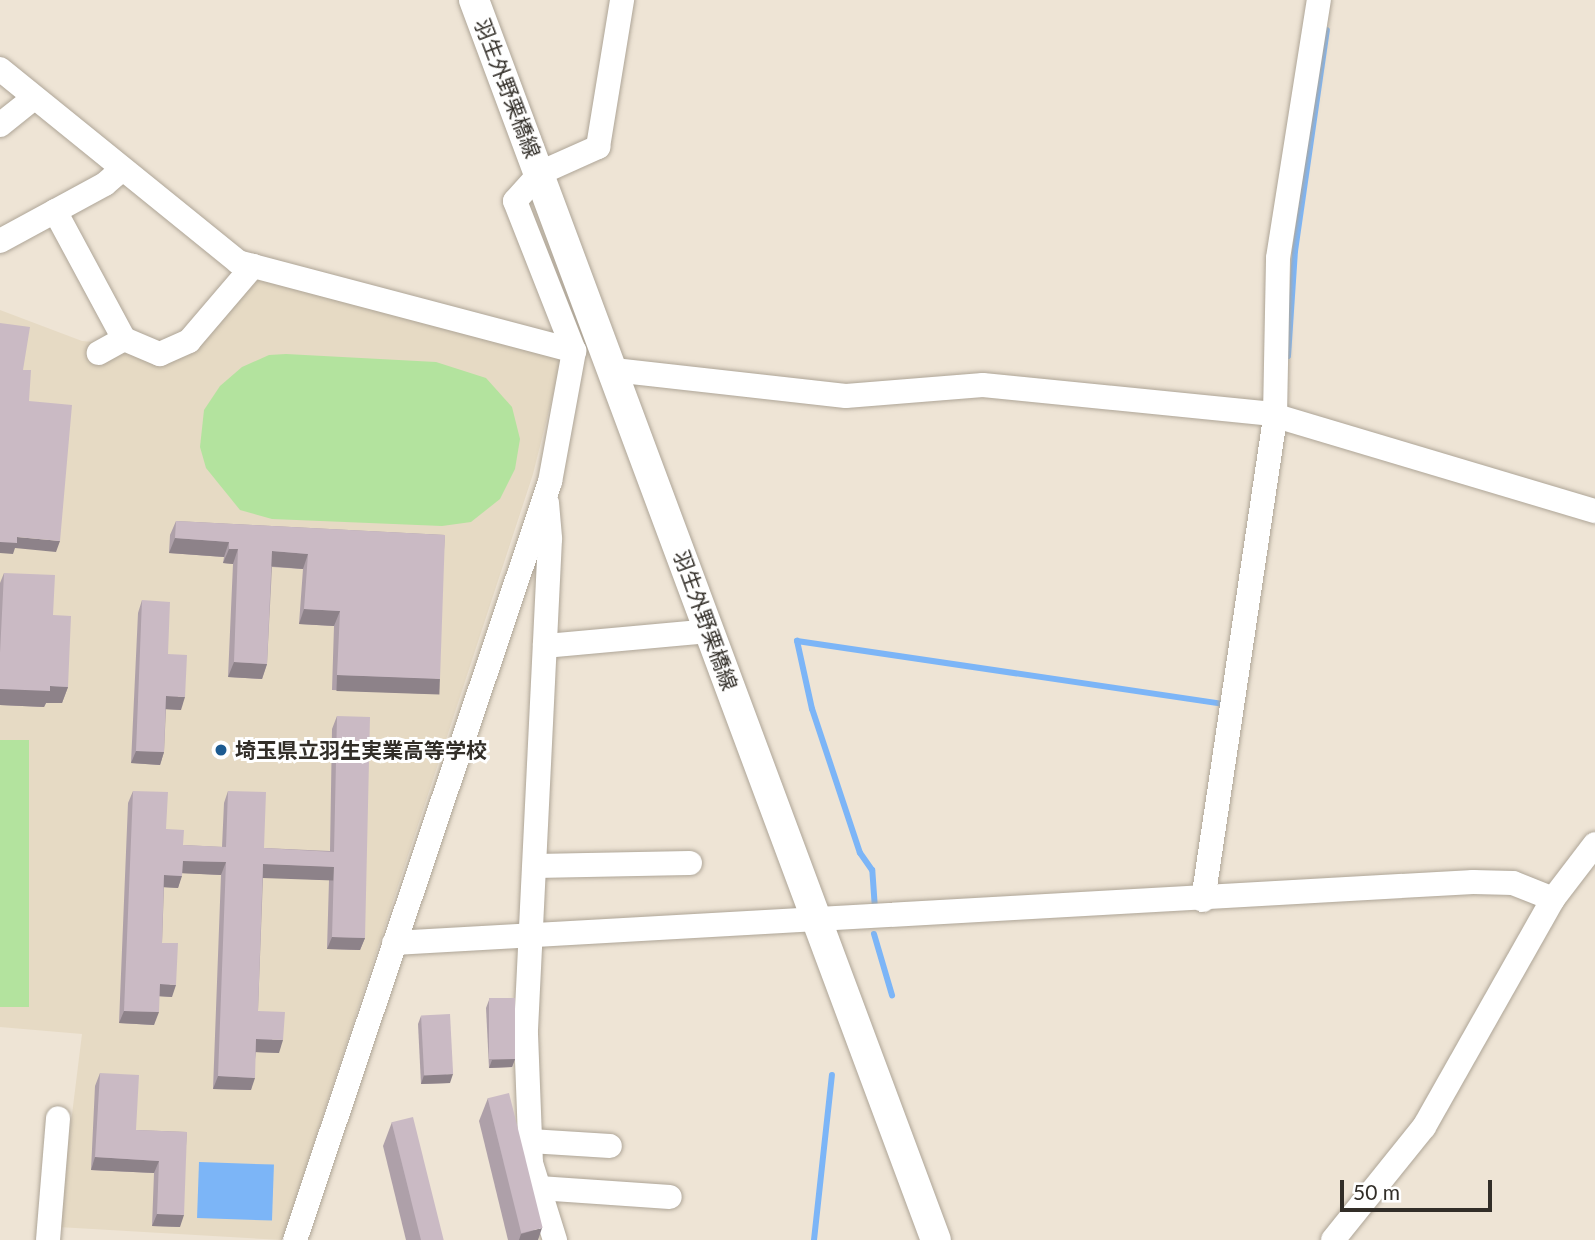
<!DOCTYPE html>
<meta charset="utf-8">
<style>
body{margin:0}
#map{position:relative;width:1595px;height:1240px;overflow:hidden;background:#eee4d5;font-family:Lato,"Noto Sans JP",sans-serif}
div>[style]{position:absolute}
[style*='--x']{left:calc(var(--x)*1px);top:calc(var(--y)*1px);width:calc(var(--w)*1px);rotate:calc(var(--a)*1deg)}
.built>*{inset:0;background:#e6dac4}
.green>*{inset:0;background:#b3e39e;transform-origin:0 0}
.water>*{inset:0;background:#7cb5f7;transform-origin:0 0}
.stream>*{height:6px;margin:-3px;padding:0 3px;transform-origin:3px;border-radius:3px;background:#7cb5f7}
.roads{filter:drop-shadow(0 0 2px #aea597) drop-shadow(0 0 2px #aea597)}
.minor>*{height:24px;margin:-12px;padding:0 12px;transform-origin:12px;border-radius:12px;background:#fff}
.major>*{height:30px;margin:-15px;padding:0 15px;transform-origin:15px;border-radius:15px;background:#fff}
.wall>*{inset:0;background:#aea0a9}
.shaded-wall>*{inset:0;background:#8d8289;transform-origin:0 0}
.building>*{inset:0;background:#cabac4;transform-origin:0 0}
.dots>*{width:19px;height:19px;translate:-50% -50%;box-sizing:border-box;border:4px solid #fff;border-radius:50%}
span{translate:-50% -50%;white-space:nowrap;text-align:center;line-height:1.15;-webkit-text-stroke:6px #fff;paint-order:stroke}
.street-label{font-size:21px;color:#322e28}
.poi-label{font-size:21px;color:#322e28;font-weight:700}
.left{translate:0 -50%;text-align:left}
.scale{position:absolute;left:1340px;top:1180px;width:152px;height:32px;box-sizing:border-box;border:4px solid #322e28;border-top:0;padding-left:9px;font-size:21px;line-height:24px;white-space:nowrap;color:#322e28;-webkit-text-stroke:5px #fff;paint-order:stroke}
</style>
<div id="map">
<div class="built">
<i style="clip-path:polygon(260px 278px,564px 350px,533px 474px,282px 1240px,58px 1227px,82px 1034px,0 1027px,0 310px,82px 341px,186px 350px)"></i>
</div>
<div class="green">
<i style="clip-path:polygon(286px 354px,436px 362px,486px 378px,512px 407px,520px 439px,515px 469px,500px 499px,471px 522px,442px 526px,272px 519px,240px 510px,206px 468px,200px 447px,204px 410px,220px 386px,242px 367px,269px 355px)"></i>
<i style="left:0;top:740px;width:29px;height:267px"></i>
</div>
<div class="water">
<i style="left:199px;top:1162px;width:75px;height:56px;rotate:2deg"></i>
</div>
<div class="stream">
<i style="--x:1288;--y:356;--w:105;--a:-86.2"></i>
<i style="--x:1295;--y:251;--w:223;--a:-81.8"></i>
<i style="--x:875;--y:909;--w:39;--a:-94"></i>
<i style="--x:872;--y:870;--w:21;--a:-125"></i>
<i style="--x:860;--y:853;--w:152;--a:-108.4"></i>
<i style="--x:812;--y:709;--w:70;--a:-102.4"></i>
<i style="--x:797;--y:641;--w:427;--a:8.4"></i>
<i style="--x:874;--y:934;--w:64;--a:73.6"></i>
<i style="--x:814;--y:1240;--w:166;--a:-83.8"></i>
</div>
<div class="roads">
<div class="minor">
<i style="--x:0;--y:69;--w:306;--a:39"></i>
<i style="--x:238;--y:262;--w:348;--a:14.8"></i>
<i style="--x:0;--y:125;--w:43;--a:-38.5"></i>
<i style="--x:55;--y:211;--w:145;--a:61.7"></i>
<i style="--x:124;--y:339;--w:29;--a:151"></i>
<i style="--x:0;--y:241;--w:119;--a:-28.5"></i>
<i style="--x:105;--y:184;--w:20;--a:-41"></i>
<i style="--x:124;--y:339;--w:39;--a:23"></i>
<i style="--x:160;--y:354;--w:32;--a:-24"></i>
<i style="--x:189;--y:341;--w:99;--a:-49.5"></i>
<i style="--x:614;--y:370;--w:233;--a:6.4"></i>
<i style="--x:846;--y:396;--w:137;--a:-4.6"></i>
<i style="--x:983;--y:385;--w:284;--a:5.7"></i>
<i style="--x:1266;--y:413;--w:343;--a:16.6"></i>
<i style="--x:547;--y:503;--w:36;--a:85"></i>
<i style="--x:550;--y:539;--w:496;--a:92.8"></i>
<i style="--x:526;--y:1034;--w:129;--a:87.8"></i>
<i style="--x:531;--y:1163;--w:81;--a:72.7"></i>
<i style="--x:545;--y:646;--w:166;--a:-5.2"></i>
<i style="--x:535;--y:866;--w:155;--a:-1.1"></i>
<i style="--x:1203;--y:900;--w:489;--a:-81.5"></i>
<i style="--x:1275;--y:416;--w:158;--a:-88.9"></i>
<i style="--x:1278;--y:258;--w:261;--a:-81"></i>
<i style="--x:394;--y:943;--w:1081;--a:-3.24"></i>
<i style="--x:1473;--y:882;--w:40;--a:1.4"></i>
<i style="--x:1513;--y:883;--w:43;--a:21.8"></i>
<i style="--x:530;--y:1141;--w:80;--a:3.6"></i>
<i style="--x:539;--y:1188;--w:131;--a:3.9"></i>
<i style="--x:48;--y:1240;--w:122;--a:-85.3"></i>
<i style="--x:295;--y:1240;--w:800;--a:-71.41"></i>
<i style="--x:550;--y:482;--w:133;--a:-79.6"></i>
<i style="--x:574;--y:351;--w:161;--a:-111.5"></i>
<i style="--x:515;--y:201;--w:38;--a:-48"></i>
<i style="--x:540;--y:173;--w:64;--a:-24.1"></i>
<i style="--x:598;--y:147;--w:149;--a:-80.7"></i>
<i style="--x:1333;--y:1240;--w:145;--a:-51.2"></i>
<i style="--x:1424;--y:1127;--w:262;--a:-60.5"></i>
<i style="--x:1553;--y:899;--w:69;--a:-52.6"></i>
</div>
<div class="major">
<i style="--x:474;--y:0;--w:1323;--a:69.57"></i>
</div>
</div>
<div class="wall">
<i style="clip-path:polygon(176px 521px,445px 535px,434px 694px,332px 690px,334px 626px,299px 624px,303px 569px,272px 567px,267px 664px,262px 679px,228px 677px,233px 564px,223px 563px,224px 557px,169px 553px,170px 535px)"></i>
<i style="clip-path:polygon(4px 573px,53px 615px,68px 687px,62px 703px,46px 703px,44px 707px,0 705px,0 583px)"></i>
<i style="clip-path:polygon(142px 600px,168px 654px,181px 710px,166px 709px,164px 752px,160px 765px,131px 763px,138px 613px)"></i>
<i style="clip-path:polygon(337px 716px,365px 938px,360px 950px,327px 949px,329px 880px,263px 877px,258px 1011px,279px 1053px,256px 1052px,251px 1090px,213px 1089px,221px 875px,182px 873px,178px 888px,164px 887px,162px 943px,172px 997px,159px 996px,154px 1025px,119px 1023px,128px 803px,133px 791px,166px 829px,183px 845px,222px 847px,224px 803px,228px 791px,264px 848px,330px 851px,332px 729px)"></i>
<i style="clip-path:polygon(489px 1000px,515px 1059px,512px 1067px,489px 1068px,486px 1008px)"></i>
<i style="clip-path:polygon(421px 1016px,450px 1083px,421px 1084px,418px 1024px)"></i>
<i style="clip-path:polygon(100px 1073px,136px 1130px,187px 1132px,180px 1227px,152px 1226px,154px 1173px,91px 1170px,95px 1086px)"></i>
<i style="clip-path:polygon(488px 1098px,538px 1240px,508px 1240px,479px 1121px)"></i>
<i style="clip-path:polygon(392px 1122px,443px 1240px,406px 1240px,383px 1146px)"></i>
</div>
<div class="shaded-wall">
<i style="clip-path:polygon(17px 537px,60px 541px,56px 552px,15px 548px,13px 554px,0 553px,0 542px)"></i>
<i style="clip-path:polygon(175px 538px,229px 542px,224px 557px,169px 553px)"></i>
<i style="clip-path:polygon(229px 549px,238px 549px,233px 564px,223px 563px)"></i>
<i style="clip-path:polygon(272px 551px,308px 554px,303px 569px,267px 566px)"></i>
<i style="clip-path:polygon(304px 609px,340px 611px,334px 626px,299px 624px)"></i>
<i style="clip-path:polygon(234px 662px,267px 664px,262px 679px,228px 677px)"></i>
<i style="left:337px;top:675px;width:103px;height:16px;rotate:2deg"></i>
<i style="clip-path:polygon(50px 686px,68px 687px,62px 703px,46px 703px,44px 707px,0 705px,0 689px)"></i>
<i style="clip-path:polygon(166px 696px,185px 697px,181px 710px,162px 709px)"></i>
<i style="clip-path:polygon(136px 751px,164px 752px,160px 765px,131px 763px)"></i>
<i style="clip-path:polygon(183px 861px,226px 862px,221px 875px,178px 873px)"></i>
<i style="left:263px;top:864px;width:71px;height:14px;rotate:2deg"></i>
<i style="clip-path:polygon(164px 875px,182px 876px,178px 888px,160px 887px)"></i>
<i style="clip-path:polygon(332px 937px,365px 938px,360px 950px,327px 949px)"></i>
<i style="clip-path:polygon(160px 984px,176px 985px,172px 997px,155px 996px)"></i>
<i style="clip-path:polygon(124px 1011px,159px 1012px,154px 1025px,119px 1023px)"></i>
<i style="clip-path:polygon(256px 1039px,283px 1040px,279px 1053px,252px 1052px)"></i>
<i style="clip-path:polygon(515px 1059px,512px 1067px,489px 1068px,492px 1060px)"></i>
<i style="clip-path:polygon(453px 1074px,450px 1083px,421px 1084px,424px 1075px)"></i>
<i style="clip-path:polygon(218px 1076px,255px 1078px,251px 1090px,213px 1089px)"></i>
<i style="clip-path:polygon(95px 1157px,159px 1161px,154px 1173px,91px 1170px)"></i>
<i style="clip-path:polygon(157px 1214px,184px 1215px,180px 1227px,152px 1226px)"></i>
<i style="clip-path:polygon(542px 1228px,538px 1240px,519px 1240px,521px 1234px)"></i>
</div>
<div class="building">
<i style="clip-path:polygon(0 323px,30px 327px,23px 370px,31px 370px,29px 401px,72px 405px,60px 541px,17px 537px,17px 543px,0 542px)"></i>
<i style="clip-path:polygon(176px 521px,445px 535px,440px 679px,337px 675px,340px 611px,304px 609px,308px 554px,272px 551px,267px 664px,234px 662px,238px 549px,229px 549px,229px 542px,175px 538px)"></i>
<i style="clip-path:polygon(4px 573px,55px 575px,53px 615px,71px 616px,68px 687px,50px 686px,50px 691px,0 689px,0 653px)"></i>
<i style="clip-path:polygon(142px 600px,170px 602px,168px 654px,187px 655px,185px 697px,166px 696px,164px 752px,136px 751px)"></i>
<i style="clip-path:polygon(337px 716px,370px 717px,365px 938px,332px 937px,334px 867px,263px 864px,258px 1011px,285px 1012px,283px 1040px,256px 1039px,255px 1078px,218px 1076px,226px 862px,183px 861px,182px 876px,164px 875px,162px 943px,178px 943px,176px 985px,160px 984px,159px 1012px,124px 1011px,133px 791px,168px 792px,166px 829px,184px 830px,183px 845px,226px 847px,228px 791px,266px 792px,264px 848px,334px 852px)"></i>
<i style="left:515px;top:998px;width:61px;height:26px;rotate:90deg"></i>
<i style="left:450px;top:1014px;width:60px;height:29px;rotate:87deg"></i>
<i style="clip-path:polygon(100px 1073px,139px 1075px,136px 1130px,187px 1132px,184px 1215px,157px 1214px,159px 1161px,95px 1157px)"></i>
<i style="left:509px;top:1093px;width:139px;height:22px;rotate:76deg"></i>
<i style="left:413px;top:1117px;width:127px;height:22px;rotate:76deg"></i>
</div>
<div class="dots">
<i style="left:221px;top:750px;background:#1c5a90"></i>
</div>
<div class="street-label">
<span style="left:508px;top:88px;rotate:69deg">羽生外野栗橋線</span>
<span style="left:706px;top:620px;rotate:70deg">羽生外野栗橋線</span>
</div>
<div class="poi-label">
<span class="left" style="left:235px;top:750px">埼玉県立羽生実業高等学校</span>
</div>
<div class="scale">50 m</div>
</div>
